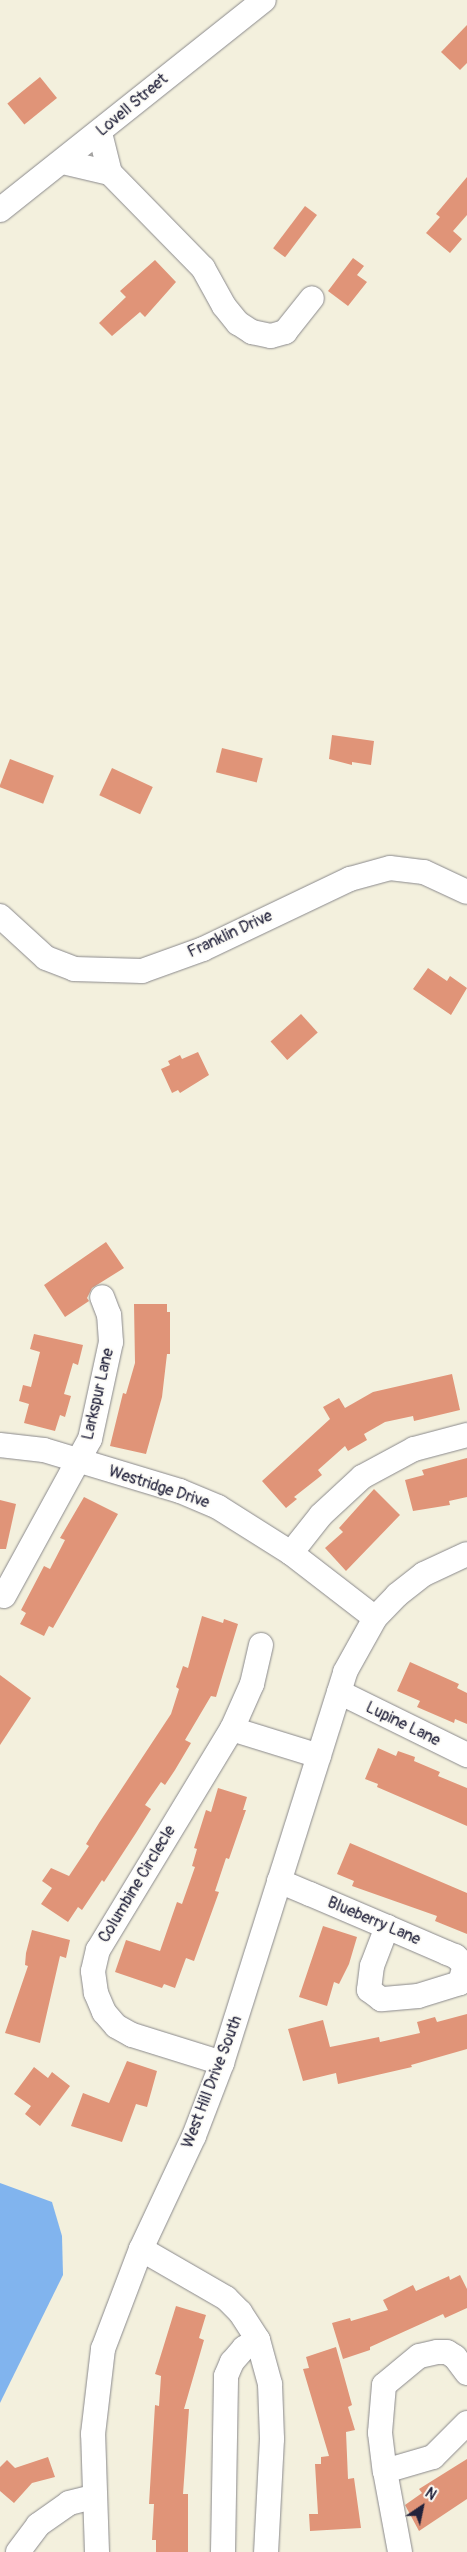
<!DOCTYPE html>
<style>
body{margin:0}
#map{position:relative;width:467px;height:2552px;overflow:hidden;background:#f3f0dd;font-family:Pangolin,sans-serif}
div>[style]{position:absolute}
[style*='--x']{left:calc(var(--x)*1px);top:calc(var(--y)*1px);width:calc(var(--w)*1px);rotate:calc(var(--a)*1deg)}
.water>*{inset:0;background:#81b4ee}
.building>*{inset:0;background:#e09478;transform-origin:0 0}
.roads{filter:drop-shadow(0 0 1px #8a898c) drop-shadow(0 0 1px #8a898c)}
.minor>*{height:24px;margin:-12px;padding:0 12px;transform-origin:12px;border-radius:12px;background:#fff}
span{translate:-50% -50%;white-space:nowrap;text-align:center;line-height:1.15;-webkit-text-stroke:4px #fdfcf7;paint-order:stroke}
.street-label{font-size:16px;color:#22223b}
.north{position:absolute;left:397px;top:2482px;width:50px;height:50px;-webkit-text-stroke:4px #fdfcf7;paint-order:stroke;rotate:34deg;font-size:14px;font-weight:700;line-height:20px;text-align:center;color:#22223b}
.north::after{content:'';display:block;margin:auto;width:18px;height:22px;background:#22223b;clip-path:polygon(50% 0,100% 100%,50% 72%,0 100%)}
</style>
<div id="map">
<div class="water">
<i style="clip-path:polygon(0 2183px,52px 2202px,62px 2236px,63px 2275px,0 2403px)"></i>
</div>
<div class="building">
<i style="clip-path:polygon(467px 25px,467px 63px,460px 70px,441px 52px)"></i>
<i style="left:40px;top:77px;width:27px;height:42px;rotate:51deg"></i>
<i style="clip-path:polygon(467px 177px,467px 215px,453px 231px,462px 239px,450px 253px,426px 233px,440px 217px,436px 214px)"></i>
<i style="left:305px;top:206px;width:15px;height:53px;rotate:37deg"></i>
<i style="clip-path:polygon(353px 258px,364px 266px,357px 275px,367px 282px,348px 306px,328px 291px)"></i>
<i style="clip-path:polygon(155px 260px,176px 282px,145px 317px,140px 312px,112px 336px,99px 323px,126px 297px,120px 291px)"></i>
<i style="clip-path:polygon(332px 735px,374px 741px,371px 765px,352px 762px,352px 765px,329px 759px)"></i>
<i style="left:222px;top:748px;width:42px;height:25px;rotate:14deg"></i>
<i style="left:10px;top:759px;width:47px;height:30px;rotate:21deg"></i>
<i style="left:112px;top:768px;width:45px;height:30px;rotate:25deg"></i>
<i style="clip-path:polygon(428px 968px,447px 981px,450px 976px,467px 988px,451px 1015px,413px 989px)"></i>
<i style="left:301px;top:1014px;width:25px;height:41px;rotate:48deg"></i>
<i style="clip-path:polygon(198px 1052px,209px 1075px,180px 1093px,178px 1090px,172px 1093px,161px 1069px,170px 1065px,168px 1061px,180px 1055px,182px 1059px)"></i>
<i style="clip-path:polygon(106px 1242px,124px 1268px,92px 1288px,87px 1298px,89px 1301px,65px 1317px,44px 1285px)"></i>
<i style="clip-path:polygon(134px 1304px,167px 1304px,167px 1312px,170px 1312px,170px 1354px,167px 1354px,162px 1397px,146px 1454px,110px 1446px,123px 1393px,126px 1394px,135px 1363px)"></i>
<i style="clip-path:polygon(34px 1334px,83px 1345px,78px 1365px,73px 1363px,64px 1394px,71px 1396px,65px 1417px,60px 1415px,55px 1431px,24px 1423px,29px 1404px,19px 1401px,23px 1385px,31px 1387px,40px 1352px,30px 1349px)"></i>
<i style="clip-path:polygon(452px 1374px,460px 1410px,414px 1421px,413px 1416px,385px 1422px,364px 1434px,367px 1440px,348px 1451px,345px 1446px,318px 1470px,322px 1475px,294px 1497px,297px 1499px,286px 1508px,262px 1481px,330px 1419px,323px 1407px,339px 1398px,345px 1408px,373px 1392px)"></i>
<i style="clip-path:polygon(467px 1458px,467px 1497px,449px 1501px,450px 1505px,413px 1511px,405px 1480px,424px 1475px,422px 1470px)"></i>
<i style="clip-path:polygon(374px 1489px,400px 1515px,346px 1571px,325px 1548px,343px 1532px,339px 1528px)"></i>
<i style="clip-path:polygon(84px 1497px,118px 1514px,53px 1628px,49px 1626px,44px 1636px,20px 1624px,26px 1613px,21px 1610px,44px 1566px,50px 1569px,65px 1540px,60px 1538px)"></i>
<i style="clip-path:polygon(0 1500px,16px 1504px,6px 1549px,0 1549px)"></i>
<i style="clip-path:polygon(202px 1616px,223px 1623px,224px 1619px,238px 1624px,216px 1697px,211px 1696px,185px 1740px,191px 1743px,175px 1770px,165px 1785px,161px 1782px,145px 1805px,151px 1809px,136px 1833px,104px 1882px,102px 1880px,82px 1910px,78px 1907px,68px 1922px,41px 1904px,52px 1888px,42px 1881px,51px 1868px,69px 1876px,89px 1846px,86px 1844px,99px 1823px,171px 1714px,179px 1689px,176px 1687px,183px 1666px,188px 1668px)"></i>
<i style="clip-path:polygon(410px 1662px,459px 1684px,457px 1688px,467px 1693px,467px 1724px,455px 1719px,454px 1723px,417px 1707px,420px 1701px,397px 1691px)"></i>
<i style="clip-path:polygon(0 1675px,31px 1698px,0 1745px)"></i>
<i style="clip-path:polygon(378px 1748px,396px 1756px,398px 1751px,415px 1757px,414px 1761px,440px 1772px,438px 1776px,467px 1788px,467px 1826px,377px 1787px,378px 1784px,365px 1779px)"></i>
<i style="clip-path:polygon(218px 1788px,247px 1797px,243px 1810px,246px 1810px,229px 1859px,226px 1858px,215px 1891px,219px 1892px,194px 1961px,186px 1958px,175px 1988px,164px 1984px,162px 1988px,115px 1972px,126px 1940px,160px 1951px,177px 1902px,182px 1904px,195px 1867px,192px 1866px,197px 1849px,194px 1848px,206px 1810px,211px 1812px)"></i>
<i style="clip-path:polygon(350px 1843px,467px 1893px,467px 1934px,435px 1921px,437px 1916px,352px 1886px,354px 1881px,337px 1874px)"></i>
<i style="clip-path:polygon(323px 1926px,357px 1937px,349px 1964px,339px 1984px,334px 1982px,327px 2006px,299px 1997px)"></i>
<i style="clip-path:polygon(32px 1930px,70px 1940px,66px 1958px,60px 1956px,40px 2043px,5px 2033px,28px 1966px,25px 1965px,26px 1953px)"></i>
<i style="clip-path:polygon(467px 2014px,467px 2049px,411px 2065px,412px 2067px,338px 2084px,336px 2073px,303px 2081px,288px 2029px,323px 2020px,330px 2047px,379px 2037px,380px 2042px,420px 2033px,417px 2022px,435px 2017px,437px 2022px)"></i>
<i style="clip-path:polygon(127px 2061px,157px 2071px,147px 2107px,136px 2104px,122px 2142px,71px 2126px,83px 2093px,109px 2103px)"></i>
<i style="clip-path:polygon(34px 2067px,48px 2078px,52px 2072px,70px 2086px,40px 2126px,25px 2114px,31px 2106px,14px 2094px)"></i>
<i style="clip-path:polygon(460px 2275px,467px 2289px,467px 2308px,445px 2318px,443px 2314px,370px 2347px,370px 2350px,343px 2359px,332px 2323px,350px 2318px,351px 2321px,388px 2310px,383px 2300px,413px 2285px,416px 2291px,449px 2276px,450px 2280px)"></i>
<i style="clip-path:polygon(176px 2306px,206px 2315px,199px 2338px,204px 2340px,184px 2409px,189px 2409px,183px 2494px,188px 2494px,188px 2552px,156px 2552px,156px 2540px,152px 2540px,154px 2504px,149px 2504px,155px 2405px,159px 2406px,161px 2376px,155px 2374px)"></i>
<i style="clip-path:polygon(336px 2347px,352px 2405px,348px 2407px,355px 2430px,346px 2432px,348px 2479px,354px 2478px,361px 2528px,310px 2531px,309px 2514px,318px 2514px,315px 2464px,321px 2464px,321px 2457px,329px 2456px,303px 2369px,309px 2368px,306px 2357px)"></i>
<i style="clip-path:polygon(48px 2457px,55px 2477px,32px 2483px,14px 2503px,0 2491px,0 2467px,7px 2460px,15px 2468px)"></i>
<i style="clip-path:polygon(467px 2459px,467px 2499px,419px 2531px,405px 2505px,422px 2493px,419px 2489px)"></i>
</div>
<div class="roads">
<div class="minor">
<i style="--x:100;--y:133;--w:41;--a:76"></i>
<i style="--x:110;--y:173;--w:133;--a:45.6"></i>
<i style="--x:203;--y:268;--w:43;--a:61.1"></i>
<i style="--x:224;--y:306;--w:22;--a:51"></i>
<i style="--x:238;--y:323;--w:17;--a:33"></i>
<i style="--x:252;--y:332;--w:19;--a:12"></i>
<i style="--x:271;--y:336;--w:15;--a:-16"></i>
<i style="--x:285;--y:332;--w:43;--a:-51.5"></i>
<i style="--x:63;--y:162;--w:48;--a:13.2"></i>
<i style="--x:0;--y:210;--w:337;--a:-38.5"></i>
<i style="--x:0;--y:916;--w:62;--a:42.4"></i>
<i style="--x:46;--y:958;--w:30;--a:21"></i>
<i style="--x:74;--y:969;--w:68;--a:1.7"></i>
<i style="--x:142;--y:971;--w:65;--a:-19.8"></i>
<i style="--x:203;--y:949;--w:163;--a:-25.5"></i>
<i style="--x:350;--y:879;--w:41;--a:-15.4"></i>
<i style="--x:390;--y:868;--w:34;--a:7"></i>
<i style="--x:424;--y:872;--w:47;--a:24.9"></i>
<i style="--x:0;--y:1445;--w:44;--a:6.5"></i>
<i style="--x:44;--y:1450;--w:142;--a:16.8"></i>
<i style="--x:180;--y:1491;--w:41;--a:22.8"></i>
<i style="--x:218;--y:1507;--w:86;--a:32.2"></i>
<i style="--x:291;--y:1553;--w:106;--a:37.7"></i>
<i style="--x:291;--y:1553;--w:48;--a:-51.7"></i>
<i style="--x:321;--y:1515;--w:56;--a:-42.8"></i>
<i style="--x:362;--y:1477;--w:59;--a:-28.3"></i>
<i style="--x:414;--y:1449;--w:55;--a:-14.8"></i>
<i style="--x:4;--y:1596;--w:179;--a:-61.3"></i>
<i style="--x:90;--y:1439;--w:99;--a:-77.8"></i>
<i style="--x:111;--y:1342;--w:27;--a:-94"></i>
<i style="--x:109;--y:1315;--w:19;--a:-111"></i>
<i style="--x:339;--y:1692;--w:143;--a:26.2"></i>
<i style="--x:232;--y:1729;--w:49;--a:-66"></i>
<i style="--x:252;--y:1684;--w:40;--a:-77"></i>
<i style="--x:279;--y:1881;--w:34;--a:23"></i>
<i style="--x:310;--y:1894;--w:84;--a:23.2"></i>
<i style="--x:387;--y:1927;--w:65;--a:23.4"></i>
<i style="--x:447;--y:1953;--w:9;--a:21"></i>
<i style="--x:455;--y:1956;--w:13;--a:42"></i>
<i style="--x:465;--y:1965;--w:19;--a:106"></i>
<i style="--x:460;--y:1983;--w:44;--a:162.8"></i>
<i style="--x:418;--y:1996;--w:37;--a:175"></i>
<i style="--x:381;--y:1999;--w:15;--a:-143"></i>
<i style="--x:369;--y:1990;--w:24;--a:-83"></i>
<i style="--x:372;--y:1966;--w:42;--a:-69"></i>
<i style="--x:222;--y:2063;--w:94;--a:-162.7"></i>
<i style="--x:132;--y:2035;--w:18;--a:-151"></i>
<i style="--x:116;--y:2026;--w:18;--a:-131"></i>
<i style="--x:104;--y:2012;--w:21;--a:-113"></i>
<i style="--x:96;--y:1993;--w:22;--a:-98"></i>
<i style="--x:93;--y:1971;--w:22;--a:-77"></i>
<i style="--x:98;--y:1950;--w:258;--a:-58.8"></i>
<i style="--x:232;--y:1729;--w:91;--a:17.2"></i>
<i style="--x:141;--y:2249;--w:98;--a:30"></i>
<i style="--x:226;--y:2298;--w:20;--a:45"></i>
<i style="--x:240;--y:2312;--w:33;--a:57"></i>
<i style="--x:258;--y:2340;--w:46;--a:74.7"></i>
<i style="--x:270;--y:2384;--w:55;--a:87.9"></i>
<i style="--x:272;--y:2439;--w:113;--a:93"></i>
<i style="--x:467;--y:2373;--w:20;--a:-127"></i>
<i style="--x:455;--y:2357;--w:9;--a:-148"></i>
<i style="--x:447;--y:2352;--w:10;--a:180"></i>
<i style="--x:437;--y:2352;--w:18;--a:167"></i>
<i style="--x:419;--y:2356;--w:45;--a:140.4"></i>
<i style="--x:384;--y:2385;--w:48;--a:94.8"></i>
<i style="--x:380;--y:2433;--w:38;--a:83"></i>
<i style="--x:385;--y:2471;--w:50;--a:-16.3"></i>
<i style="--x:433;--y:2457;--w:48;--a:-45"></i>
<i style="--x:385;--y:2471;--w:82;--a:79.5"></i>
<i style="--x:18;--y:2552;--w:34;--a:-53"></i>
<i style="--x:38;--y:2525;--w:38;--a:-35"></i>
<i style="--x:69;--y:2503;--w:25;--a:-14"></i>
<i style="--x:97;--y:2552;--w:118;--a:-91.9"></i>
<i style="--x:93;--y:2434;--w:86;--a:-83.3"></i>
<i style="--x:103;--y:2349;--w:107;--a:-69.2"></i>
<i style="--x:141;--y:2249;--w:125;--a:-64.9"></i>
<i style="--x:194;--y:2136;--w:78;--a:-69"></i>
<i style="--x:222;--y:2063;--w:410;--a:-72.5"></i>
<i style="--x:345;--y:1672;--w:62;--a:-60.9"></i>
<i style="--x:375;--y:1618;--w:32;--a:-46"></i>
<i style="--x:397;--y:1595;--w:34;--a:-38"></i>
<i style="--x:424;--y:1574;--w:47;--a:-24.9"></i>
<i style="--x:223;--y:2552;--w:176;--a:-89"></i>
<i style="--x:226;--y:2376;--w:15;--a:-67"></i>
<i style="--x:232;--y:2362;--w:18;--a:-49"></i>
<i style="--x:244;--y:2348;--w:16;--a:-30"></i>
</div>
</div>
<div class="street-label">
<span style="left:132px;top:105px;rotate:-40deg">Lovell Street</span>
<span style="left:230px;top:934px;rotate:-25deg">Franklin Drive</span>
<span style="left:98px;top:1394px;rotate:-77deg">Larkspur Lane</span>
<span style="left:159px;top:1487px;rotate:18deg">Westridge Drive</span>
<span style="left:403px;top:1724px;rotate:26deg">Lupine Lane</span>
<span style="left:137px;top:1884px;rotate:-59deg">Columbine Circlecle</span>
<span style="left:374px;top:1921px;rotate:23deg">Blueberry Lane</span>
<span style="left:212px;top:2082px;rotate:-69deg">West Hill Drive South</span>
</div>
<div class="north">N</div>
</div>
